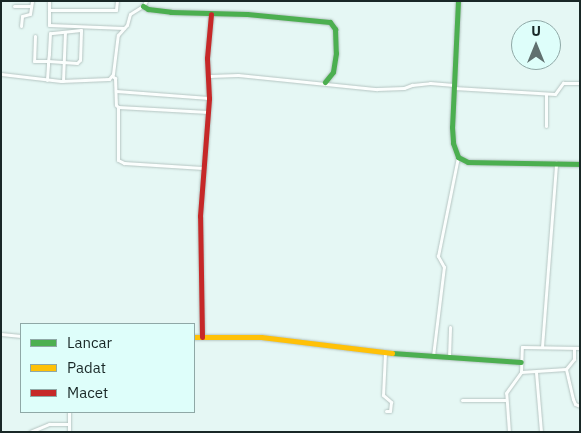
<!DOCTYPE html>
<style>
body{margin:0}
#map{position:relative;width:581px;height:433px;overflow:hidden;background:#e5f7f4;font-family:"IBM Plex Sans",sans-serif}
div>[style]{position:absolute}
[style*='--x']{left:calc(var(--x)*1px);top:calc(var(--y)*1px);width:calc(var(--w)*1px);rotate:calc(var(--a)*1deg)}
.roads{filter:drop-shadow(0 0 1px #b5c5c2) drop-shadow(0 0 1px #b5c5c2)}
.street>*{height:3px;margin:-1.5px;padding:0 1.5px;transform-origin:1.5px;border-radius:1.5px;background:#fbfefd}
.fast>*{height:5px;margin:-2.5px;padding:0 2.5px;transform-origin:2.5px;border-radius:2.5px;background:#4caf50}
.slow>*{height:5px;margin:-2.5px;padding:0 2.5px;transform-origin:2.5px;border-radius:2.5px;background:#ffc107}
.jam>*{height:5px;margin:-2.5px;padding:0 2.5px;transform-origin:2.5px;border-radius:2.5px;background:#c62828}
span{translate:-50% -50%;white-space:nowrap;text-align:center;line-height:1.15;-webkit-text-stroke:4px #defefa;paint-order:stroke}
.frame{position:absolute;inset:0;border:2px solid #192827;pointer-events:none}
.legend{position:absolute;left:20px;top:323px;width:175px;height:90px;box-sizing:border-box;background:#defefa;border:1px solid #8fa8a6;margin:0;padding:6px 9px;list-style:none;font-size:15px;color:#192827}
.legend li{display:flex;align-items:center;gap:10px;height:25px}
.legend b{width:25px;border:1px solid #8fa8a6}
.north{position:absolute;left:511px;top:20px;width:50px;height:50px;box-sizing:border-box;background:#defefa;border:1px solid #8fa8a6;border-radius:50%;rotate:0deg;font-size:14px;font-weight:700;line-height:20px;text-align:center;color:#192827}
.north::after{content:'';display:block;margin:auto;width:18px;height:22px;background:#60706f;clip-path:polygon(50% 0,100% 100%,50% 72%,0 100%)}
</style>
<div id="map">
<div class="roads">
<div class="street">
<i style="--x:49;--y:1;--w:24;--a:90"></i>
<i style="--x:49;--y:25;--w:75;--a:2.3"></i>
<i style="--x:14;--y:6;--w:17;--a:0"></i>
<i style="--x:49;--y:10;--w:67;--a:0"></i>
<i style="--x:116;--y:10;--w:9;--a:-84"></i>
<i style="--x:21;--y:26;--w:10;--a:-84"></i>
<i style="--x:22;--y:16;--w:8;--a:-14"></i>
<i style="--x:30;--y:14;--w:13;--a:-81"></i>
<i style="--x:35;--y:36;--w:25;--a:92"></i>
<i style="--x:34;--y:61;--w:14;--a:0"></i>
<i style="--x:48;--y:61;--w:29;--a:4"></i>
<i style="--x:77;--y:63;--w:4;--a:-45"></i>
<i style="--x:80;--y:60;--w:30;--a:-88"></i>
<i style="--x:81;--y:30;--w:31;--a:174"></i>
<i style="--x:50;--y:33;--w:21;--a:93"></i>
<i style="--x:49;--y:54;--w:7;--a:98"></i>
<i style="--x:48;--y:61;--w:4;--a:90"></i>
<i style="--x:48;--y:65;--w:15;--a:94"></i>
<i style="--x:1;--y:74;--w:60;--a:6.7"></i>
<i style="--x:61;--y:81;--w:48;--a:-2.4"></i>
<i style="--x:109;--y:79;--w:6;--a:-51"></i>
<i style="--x:113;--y:74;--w:39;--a:-83"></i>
<i style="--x:118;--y:35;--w:13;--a:-48"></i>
<i style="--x:127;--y:25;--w:11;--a:-75"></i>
<i style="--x:130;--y:14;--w:15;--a:-32"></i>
<i style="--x:143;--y:6;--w:6;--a:-59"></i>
<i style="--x:112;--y:76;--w:4;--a:34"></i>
<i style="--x:115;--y:78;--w:27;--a:88"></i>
<i style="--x:116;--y:105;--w:3;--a:45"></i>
<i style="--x:118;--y:107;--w:90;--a:3.2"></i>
<i style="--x:209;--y:76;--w:29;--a:-2"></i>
<i style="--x:238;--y:75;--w:140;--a:5.8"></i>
<i style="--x:377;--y:89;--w:27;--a:-2"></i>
<i style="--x:404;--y:88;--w:9;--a:-21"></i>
<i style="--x:412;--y:85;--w:18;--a:-6"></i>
<i style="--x:430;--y:83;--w:24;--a:5"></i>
<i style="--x:63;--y:81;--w:49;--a:-87.7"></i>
<i style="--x:454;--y:88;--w:101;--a:3.4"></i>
<i style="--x:555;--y:94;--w:14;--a:-54"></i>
<i style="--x:563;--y:83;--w:17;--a:0"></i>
<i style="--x:116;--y:91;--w:93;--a:4.3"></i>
<i style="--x:546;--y:94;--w:32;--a:90"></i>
<i style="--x:118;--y:107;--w:53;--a:90"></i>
<i style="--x:118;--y:160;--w:7;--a:27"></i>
<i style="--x:124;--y:163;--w:79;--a:3.6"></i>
<i style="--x:1;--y:334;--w:20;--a:6"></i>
<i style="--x:542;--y:347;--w:185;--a:-85.6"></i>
<i style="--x:385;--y:353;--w:42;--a:92.7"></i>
<i style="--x:383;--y:395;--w:11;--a:41"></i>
<i style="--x:391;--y:402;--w:9;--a:96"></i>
<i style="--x:390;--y:411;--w:4;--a:180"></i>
<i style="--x:433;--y:356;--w:90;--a:-83"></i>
<i style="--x:444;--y:267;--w:13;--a:-119"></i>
<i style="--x:438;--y:256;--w:101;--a:-78.6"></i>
<i style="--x:449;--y:357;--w:30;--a:-88"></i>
<i style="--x:566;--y:369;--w:31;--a:77"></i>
<i style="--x:573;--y:399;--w:5;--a:68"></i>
<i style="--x:575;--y:404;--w:5;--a:22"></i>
<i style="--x:521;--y:372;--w:45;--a:-3.8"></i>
<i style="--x:566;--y:369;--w:13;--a:-51"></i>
<i style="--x:574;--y:359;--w:11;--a:-90"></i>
<i style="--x:536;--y:372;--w:60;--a:85.2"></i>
<i style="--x:462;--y:400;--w:44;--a:0"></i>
<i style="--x:30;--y:432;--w:21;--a:-23"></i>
<i style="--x:49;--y:424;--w:20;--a:0"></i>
<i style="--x:69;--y:432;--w:20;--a:-90"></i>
<i style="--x:509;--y:432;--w:39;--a:-94"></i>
<i style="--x:506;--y:393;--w:26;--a:-54"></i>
<i style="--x:521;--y:372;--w:25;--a:-88"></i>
<i style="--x:522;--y:347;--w:58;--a:1"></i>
</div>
<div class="fast">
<i style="--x:458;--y:1;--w:126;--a:92.7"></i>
<i style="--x:452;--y:127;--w:16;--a:86"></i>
<i style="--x:453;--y:143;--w:15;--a:70"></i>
<i style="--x:458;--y:157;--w:11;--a:27"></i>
<i style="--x:468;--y:162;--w:112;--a:1"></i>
<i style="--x:143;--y:6;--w:6;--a:31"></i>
<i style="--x:148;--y:9;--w:23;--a:7"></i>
<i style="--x:171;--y:12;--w:76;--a:1.5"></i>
<i style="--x:247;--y:14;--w:83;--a:5.5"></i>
<i style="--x:330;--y:22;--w:9;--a:54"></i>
<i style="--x:335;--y:29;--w:24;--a:88"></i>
<i style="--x:336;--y:53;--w:19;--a:99"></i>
<i style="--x:333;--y:72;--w:13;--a:129"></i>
<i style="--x:392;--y:353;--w:129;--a:4"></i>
</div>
<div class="slow">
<i style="--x:194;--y:337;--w:67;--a:0"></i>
<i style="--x:261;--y:337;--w:132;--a:7"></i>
</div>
<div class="jam">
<i style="--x:202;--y:337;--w:121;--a:-90.9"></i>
<i style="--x:200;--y:216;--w:118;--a:-85.6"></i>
<i style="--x:209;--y:98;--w:40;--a:-92.9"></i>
<i style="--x:207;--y:58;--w:44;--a:-84.8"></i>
</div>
</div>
<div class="frame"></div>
<ul class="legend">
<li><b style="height:6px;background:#4caf50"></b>Lancar</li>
<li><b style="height:6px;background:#ffc107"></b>Padat</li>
<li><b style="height:6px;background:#c62828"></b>Macet</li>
</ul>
<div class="north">U</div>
</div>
